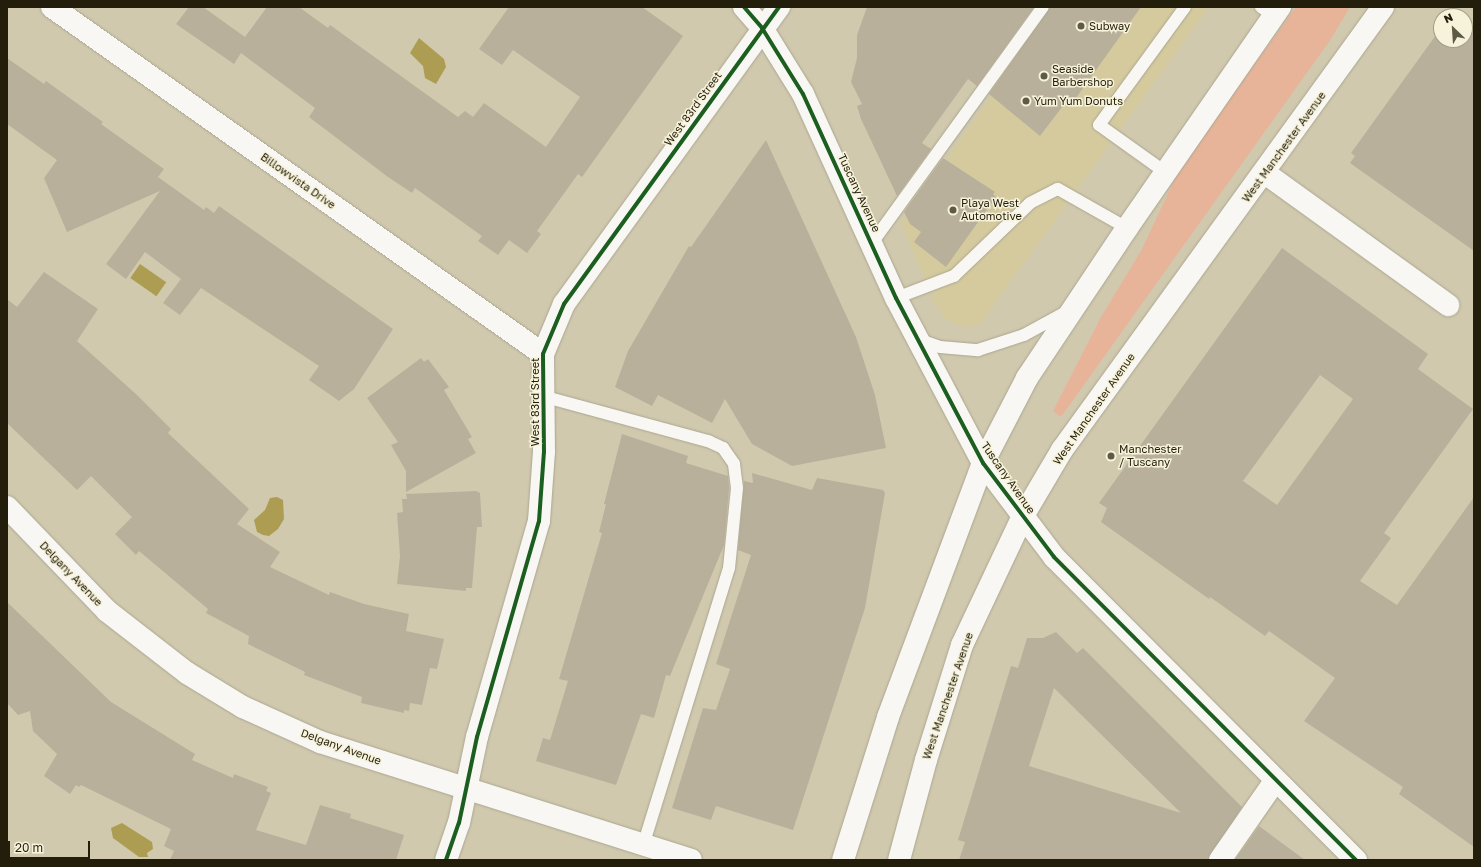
<!DOCTYPE html>
<style>
body{margin:0}
#map{position:relative;width:1481px;height:867px;overflow:hidden;background:#d0c9ae;font-family:"Golos Text",sans-serif}
div>[style]{position:absolute}
[style*='--x']{left:calc(var(--x)*1px);top:calc(var(--y)*1px);width:calc(var(--w)*1px);rotate:calc(var(--a)*1deg)}
.built>*{inset:0;background:#d4ca9e}
.green>*{inset:0;background:#e7b49a}
.water>*{inset:0;background:#ad9d52;transform-origin:0 0}
.building>*{inset:0;background:#b9b09c}
.roads{filter:drop-shadow(0 0 1px #aca691) drop-shadow(0 0 1px #aca691)}
.service>*{height:12px;margin:-6px;padding:0 6px;transform-origin:6px;border-radius:6px;background:#f8f7f3}
.minor>*{height:22px;margin:-11px;padding:0 11px;transform-origin:11px;border-radius:11px;background:#f8f7f3}
.secondary>*{height:22px;margin:-11px;padding:0 11px;transform-origin:11px;border-radius:11px;background:#f8f7f3}
.cycleway>*{height:4px;margin:-2px;padding:0 2px;transform-origin:2px;border-radius:2px;background:#1b5e20}
.dots>*{width:11px;height:11px;translate:-50% -50%;box-sizing:border-box;border:2px solid #f7f2da;border-radius:50%}
span{translate:-50% -50%;white-space:nowrap;text-align:center;line-height:1.15;-webkit-text-stroke:3px #f7f2da;paint-order:stroke}
.poi-label{font-size:11px;color:#221e0b}
.left{translate:0 -50%;text-align:left}
.street-label{font-size:11px;color:#221e0b}
.frame{position:absolute;inset:0;border:8px solid #221e0b;pointer-events:none}
.north{position:absolute;left:1433px;top:8px;width:40px;height:40px;box-sizing:border-box;background:#f7f2da;border:1px solid #a29d87;border-radius:50%;rotate:335deg;font-size:11px;font-weight:700;line-height:16px;text-align:center;color:#221e0b}
.north::after{content:'';display:block;margin:auto;width:14px;height:18px;background:#5f5a44;clip-path:polygon(50% 0,100% 100%,50% 72%,0 100%)}
.scale{position:absolute;left:8px;top:841px;width:82px;height:18px;box-sizing:border-box;border:2px solid #221e0b;border-top:0;padding-left:5px;font-size:12px;line-height:14px;white-space:nowrap;color:#221e0b;-webkit-text-stroke:3px #f7f2da;paint-order:stroke}
</style>
<div id="map">
<div class="built">
<i style="clip-path:polygon(1055px 7px,1209px 7px,980px 324px,965px 327px,946px 320px,934px 302px,901px 223px)"></i>
</div>
<div class="green">
<i style="clip-path:polygon(1296px 7px,1350px 7px,1331px 39px,1061px 417px,1053px 411px,1101px 317px,1141px 251px,1180px 168px)"></i>
</div>
<div class="water">
<i style="clip-path:polygon(419px 38px,444px 59px,446px 67px,436px 84px,425px 78px,423px 66px,410px 53px)"></i>
<i style="left:140px;top:264px;width:32px;height:17px;rotate:35deg"></i>
<i style="clip-path:polygon(277px 497px,283px 500px,284px 519px,278px 529px,269px 536px,263px 535px,257px 532px,254px 520px,265px 510px,270px 498px)"></i>
<i style="clip-path:polygon(122px 823px,152px 842px,153px 849px,147px 853px,148px 857px,139px 857px,113px 838px,111px 828px)"></i>
</div>
<div class="building">
<i style="clip-path:polygon(189px 7px,203px 7px,245px 37px,267px 7px,299px 7px,328px 28px,330px 25px,458px 117px,465px 111px,473px 117px,484px 103px,546px 147px,580px 97px,513px 50px,502px 65px,479px 49px,509px 7px,642px 7px,683px 36px,582px 177px,578px 174px,537px 231px,541px 234px,527px 253px,509px 240px,498px 255px,478px 241px,482px 236px,415px 188px,412px 193px,388px 177px,309px 117px,315px 108px,241px 53px,234px 64px,176px 24px)"></i>
<i style="clip-path:polygon(867px 7px,1034px 7px,977px 86px,968px 79px,922px 143px,931px 149px,897px 196px,861px 119px,857px 106px,862px 104px,851px 82px,857px 58px,857px 35px)"></i>
<i style="clip-path:polygon(1050px 7px,1141px 7px,1071px 105px,1066px 102px,1040px 136px,989px 94px)"></i>
<i style="clip-path:polygon(1465px 24px,1474px 30px,1474px 251px,1350px 163px,1355px 156px,1351px 153px,1441px 28px,1441px 40px,1465px 40px)"></i>
<i style="clip-path:polygon(7px 58px,44px 84px,46px 81px,103px 122px,101px 124px,164px 169px,158px 177px,204px 210px,206px 207px,214px 213px,219px 206px,393px 329px,354px 389px,339px 401px,309px 380px,319px 366px,201px 288px,180px 315px,163px 303px,181px 279px,145px 252px,126px 279px,106px 264px,160px 191px,67px 232px,44px 178px,57px 160px,7px 124px)"></i>
<i style="clip-path:polygon(766px 140px,856px 337px,875px 395px,886px 448px,792px 466px,752px 444px,725px 399px,712px 423px,658px 395px,652px 406px,615px 387px,628px 351px,689px 246px,691px 247px)"></i>
<i style="clip-path:polygon(943px 158px,995px 192px,993px 194px,996px 197px,946px 267px,914px 242px,921px 232px,910px 224px,904px 212px)"></i>
<i style="clip-path:polygon(evenodd,1282px 248px,1428px 354px,1418px 369px,1473px 409px,1384px 533px,1391px 538px,1360px 581px,1397px 605px,1474px 497px,1474px 847px,1399px 794px,1403px 787px,1304px 721px,1335px 678px,1269px 631px,1265px 636px,1210px 597px,1209px 599px,1101px 522px,1107px 508px,1099px 503px,1282px 248px,1320px 375px,1353px 399px,1277px 505px,1243px 481px,1320px 375px)"></i>
<i style="clip-path:polygon(44px 272px,98px 309px,77px 341px,137px 395px,171px 429px,168px 433px,249px 509px,237px 524px,280px 552px,270px 567px,329px 595px,330px 592px,364px 604px,409px 614px,406px 631px,444px 639px,437px 669px,430px 668px,422px 705px,410px 703px,409px 711px,404px 710px,404px 713px,361px 703px,362px 697px,304px 675px,305px 672px,248px 644px,249px 636px,206px 613px,208px 609px,139px 551px,136px 555px,115px 534px,132px 517px,91px 476px,77px 490px,7px 423px,7px 299px,17px 307px)"></i>
<i style="clip-path:polygon(421px 358px,424px 362px,428px 359px,449px 387px,444px 390px,472px 437px,468px 439px,476px 453px,406px 492px,406px 471px,391px 445px,398px 442px,367px 398px)"></i>
<i style="clip-path:polygon(622px 434px,688px 456px,686px 463px,728px 476px,729px 488px,724px 545px,670px 676px,666px 675px,654px 718px,641px 714px,616px 785px,536px 761px,543px 738px,550px 740px,568px 681px,559px 679px,602px 533px,599px 532px,606px 504px,604px 504px)"></i>
<i style="clip-path:polygon(752px 473px,812px 490px,817px 478px,883px 490px,885px 493px,865px 608px,793px 830px,716px 806px,711px 820px,672px 808px,703px 708px,716px 710px,730px 669px,716px 664px,751px 555px,738px 550px,744px 481px,753px 483px)"></i>
<i style="clip-path:polygon(476px 491px,480px 493px,482px 527px,477px 527px,472px 588px,466px 588px,466px 591px,397px 584px,400px 556px,397px 513px,403px 512px,402px 499px,407px 499px,406px 494px)"></i>
<i style="clip-path:polygon(7px 602px,111px 702px,195px 754px,192px 760px,233px 778px,234px 774px,268px 787px,266px 791px,271px 793px,256px 830px,306px 845px,320px 805px,351px 814px,350px 818px,404px 835px,396px 860px,170px 860px,174px 851px,164px 846px,171px 829px,81px 785px,79px 787px,76px 785px,70px 794px,44px 776px,57px 754px,33px 731px,30px 711px,18px 715px,7px 703px)"></i>
<i style="clip-path:polygon(evenodd,1056px 632px,1077px 653px,1083px 648px,1242px 807px,1208px 860px,959px 860px,965px 842px,958px 840px,1011px 666px,1018px 668px,1027px 638px,1043px 638px,1056px 632px,1054px 688px,1181px 813px,1029px 766px,1054px 688px)"></i>
<i style="clip-path:polygon(1259px 826px,1305px 860px,1235px 860px)"></i>
</div>
<div class="roads">
<div class="service">
<i style="--x:1261;--y:7;--w:16;--a:35"></i>
<i style="--x:1165;--y:172;--w:81;--a:-144.5"></i>
<i style="--x:1099;--y:125;--w:146;--a:-53.9"></i>
<i style="--x:872;--y:243;--w:291;--a:-54.1"></i>
<i style="--x:896;--y:298;--w:62;--a:-20.8"></i>
<i style="--x:954;--y:276;--w:105;--a:-43.8"></i>
<i style="--x:1030;--y:203;--w:31;--a:-27"></i>
<i style="--x:1058;--y:189;--w:79;--a:29.5"></i>
<i style="--x:920;--y:340;--w:21;--a:19"></i>
<i style="--x:940;--y:347;--w:38;--a:5"></i>
<i style="--x:978;--y:350;--w:48;--a:-18.1"></i>
<i style="--x:1024;--y:335;--w:48;--a:-28.7"></i>
<i style="--x:542;--y:396;--w:172;--a:15.2"></i>
<i style="--x:708;--y:441;--w:17;--a:25"></i>
<i style="--x:723;--y:448;--w:19;--a:55"></i>
<i style="--x:734;--y:464;--w:24;--a:83"></i>
<i style="--x:737;--y:488;--w:80;--a:95.7"></i>
<i style="--x:729;--y:568;--w:291;--a:107.2"></i>
</div>
<div class="minor">
<i style="--x:52;--y:7;--w:601;--a:35.25"></i>
<i style="--x:744;--y:7;--w:28;--a:49"></i>
<i style="--x:762;--y:28;--w:78;--a:58.2"></i>
<i style="--x:803;--y:94;--w:224;--a:65.5"></i>
<i style="--x:896;--y:298;--w:187;--a:62.2"></i>
<i style="--x:983;--y:463;--w:118;--a:52.9"></i>
<i style="--x:1054;--y:557;--w:428;--a:45.1"></i>
<i style="--x:1265;--y:173;--w:226;--a:35.8"></i>
<i style="--x:7;--y:507;--w:144;--a:46.1"></i>
<i style="--x:107;--y:611;--w:101;--a:37.8"></i>
<i style="--x:187;--y:673;--w:66;--a:31.3"></i>
<i style="--x:243;--y:707;--w:85;--a:24.4"></i>
<i style="--x:320;--y:742;--w:389;--a:17.6"></i>
<i style="--x:446;--y:860;--w:39;--a:-71"></i>
<i style="--x:459;--y:823;--w:88;--a:-78.2"></i>
<i style="--x:477;--y:737;--w:225;--a:-74"></i>
<i style="--x:539;--y:521;--w:69;--a:-85.9"></i>
<i style="--x:544;--y:452;--w:98;--a:-90.6"></i>
<i style="--x:543;--y:354;--w:54;--a:-67.2"></i>
<i style="--x:564;--y:304;--w:367;--a:-54.1"></i>
<i style="--x:1220;--y:860;--w:96;--a:-55.2"></i>
</div>
<div class="secondary">
<i style="--x:843;--y:860;--w:150;--a:-72.5"></i>
<i style="--x:888;--y:717;--w:271;--a:-69.5"></i>
<i style="--x:983;--y:463;--w:96;--a:-62.6"></i>
<i style="--x:1027;--y:378;--w:180;--a:-56.3"></i>
<i style="--x:1127;--y:228;--w:269;--a:-55.3"></i>
<i style="--x:899;--y:860;--w:104;--a:-74.9"></i>
<i style="--x:926;--y:760;--w:121;--a:-72.6"></i>
<i style="--x:962;--y:645;--w:143;--a:-64.7"></i>
<i style="--x:1023;--y:516;--w:77;--a:-59.4"></i>
<i style="--x:1062;--y:450;--w:547;--a:-54.07"></i>
</div>
</div>
<div class="cycleway">
<i style="--x:744;--y:7;--w:28;--a:49"></i>
<i style="--x:762;--y:28;--w:78;--a:58.2"></i>
<i style="--x:803;--y:94;--w:224;--a:65.5"></i>
<i style="--x:896;--y:298;--w:187;--a:62.2"></i>
<i style="--x:983;--y:463;--w:118;--a:52.9"></i>
<i style="--x:1054;--y:557;--w:428;--a:45.1"></i>
<i style="--x:446;--y:860;--w:39;--a:-71"></i>
<i style="--x:459;--y:823;--w:88;--a:-78.2"></i>
<i style="--x:477;--y:737;--w:225;--a:-74"></i>
<i style="--x:539;--y:521;--w:69;--a:-85.9"></i>
<i style="--x:544;--y:452;--w:98;--a:-90.6"></i>
<i style="--x:543;--y:354;--w:54;--a:-67.2"></i>
<i style="--x:564;--y:304;--w:367;--a:-54.1"></i>
</div>
<div class="dots">
<i style="left:1081px;top:26px;background:#5f5a44"></i>
<i style="left:1044px;top:76px;background:#5f5a44"></i>
<i style="left:1026px;top:101px;background:#5f5a44"></i>
<i style="left:953px;top:210px;background:#5f5a44"></i>
<i style="left:1111px;top:456px;background:#5f5a44"></i>
</div>
<div class="poi-label">
<span class="left" style="left:1089px;top:26px">Subway</span>
<span class="left" style="left:1052px;top:76px">Seaside<br>Barbershop</span>
<span class="left" style="left:1034px;top:101px">Yum Yum Donuts</span>
<span class="left" style="left:961px;top:210px">Playa West<br>Automotive</span>
<span class="left" style="left:1119px;top:456px">Manchester<br>/ Tuscany</span>
</div>
<div class="street-label">
<span style="left:693px;top:109px;rotate:-54deg">West 83rd Street</span>
<span style="left:1284px;top:147px;rotate:-54deg">West Manchester Avenue</span>
<span style="left:298px;top:181px;rotate:35deg">Billowvista Drive</span>
<span style="left:859px;top:193px;rotate:65deg">Tuscany Avenue</span>
<span style="left:535px;top:402px;rotate:-90deg">West 83rd Street</span>
<span style="left:1094px;top:409px;rotate:-55deg">West Manchester Avenue</span>
<span style="left:1008px;top:478px;rotate:55deg">Tuscany Avenue</span>
<span style="left:71px;top:574px;rotate:46deg">Delgany Avenue</span>
<span style="left:948px;top:696px;rotate:-71deg">West Manchester Avenue</span>
<span style="left:341px;top:747px;rotate:20deg">Delgany Avenue</span>
</div>
<div class="frame"></div>
<div class="north">N</div>
<div class="scale">20 m</div>
</div>
